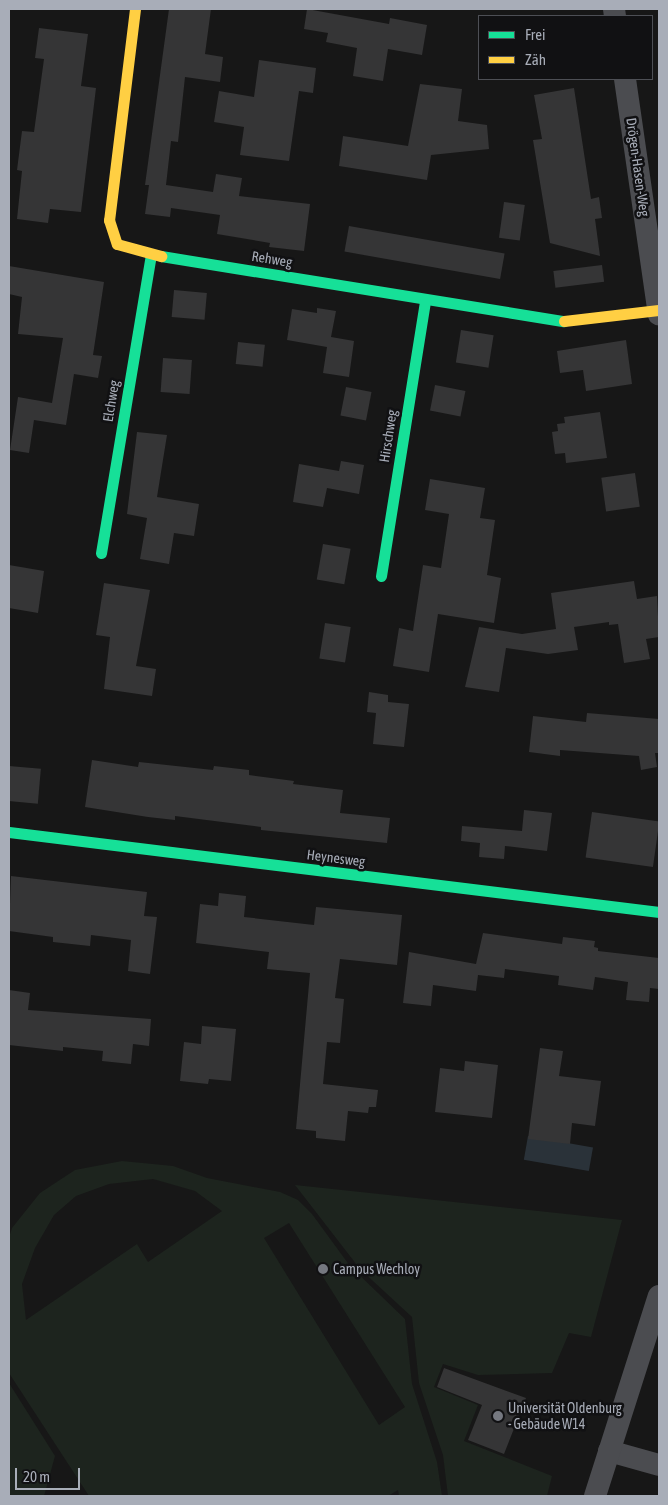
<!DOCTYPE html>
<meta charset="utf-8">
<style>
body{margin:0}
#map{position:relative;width:668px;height:1505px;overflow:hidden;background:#171717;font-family:"Asap Condensed",sans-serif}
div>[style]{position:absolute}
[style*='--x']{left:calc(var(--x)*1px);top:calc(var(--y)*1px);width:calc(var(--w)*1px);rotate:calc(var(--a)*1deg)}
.green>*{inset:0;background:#1d241e}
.water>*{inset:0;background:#2a3239;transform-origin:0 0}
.building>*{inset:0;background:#353536;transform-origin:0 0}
.street>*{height:22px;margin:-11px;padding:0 11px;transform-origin:11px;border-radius:11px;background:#4b4c50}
.fast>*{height:11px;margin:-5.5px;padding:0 5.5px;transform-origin:5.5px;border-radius:5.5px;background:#16e098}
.slow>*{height:11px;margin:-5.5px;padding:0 5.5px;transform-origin:5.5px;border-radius:5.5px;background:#ffcf43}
.dots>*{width:14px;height:14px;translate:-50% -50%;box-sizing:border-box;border:2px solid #111113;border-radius:50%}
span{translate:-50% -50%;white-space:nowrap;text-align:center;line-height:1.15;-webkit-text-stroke:5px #111113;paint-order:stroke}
.street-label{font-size:14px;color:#a8adb8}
.poi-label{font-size:14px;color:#a8adb8}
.left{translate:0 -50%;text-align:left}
.frame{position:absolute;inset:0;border:10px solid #a8adb8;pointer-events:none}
.legend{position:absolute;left:478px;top:15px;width:175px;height:65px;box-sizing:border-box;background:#111113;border:1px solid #4d4f55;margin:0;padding:6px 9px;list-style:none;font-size:15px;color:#a8adb8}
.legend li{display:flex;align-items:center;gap:10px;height:25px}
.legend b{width:25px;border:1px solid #4d4f55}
.scale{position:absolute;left:15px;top:1468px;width:65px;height:22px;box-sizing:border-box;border:2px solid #a8adb8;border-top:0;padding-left:6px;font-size:15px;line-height:18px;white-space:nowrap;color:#a8adb8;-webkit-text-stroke:4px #111113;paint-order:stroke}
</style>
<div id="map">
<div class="green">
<i style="clip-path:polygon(evenodd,122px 1161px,173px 1166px,207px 1178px,280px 1192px,298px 1200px,312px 1214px,350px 1266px,405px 1319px,412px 1384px,437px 1462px,442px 1496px,399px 1496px,398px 1490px,388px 1496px,89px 1496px,9px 1373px,9px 1237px,12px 1228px,40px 1193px,75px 1170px,122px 1161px,153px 1179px,195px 1191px,222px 1211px,148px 1262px,137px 1244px,26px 1320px,22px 1284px,35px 1248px,54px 1215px,76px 1196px,109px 1184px,153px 1179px,122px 1161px,289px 1223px,405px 1407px,379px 1425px,264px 1238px,289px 1223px)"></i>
<i style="clip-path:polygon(295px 1185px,622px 1220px,591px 1337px,569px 1333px,552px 1373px,478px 1375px,443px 1364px,434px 1387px,478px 1405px,464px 1441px,552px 1476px,547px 1496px,448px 1496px,443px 1455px,419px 1383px,412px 1317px,360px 1269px)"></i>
<i style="clip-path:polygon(9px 1383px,55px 1456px,44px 1496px,9px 1496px)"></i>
</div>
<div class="water">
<i style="left:528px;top:1136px;width:66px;height:24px;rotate:10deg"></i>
</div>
<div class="building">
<i style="clip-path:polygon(169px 9px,211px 9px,205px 54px,223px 57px,220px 82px,185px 77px,178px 142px,171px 141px,166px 185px,213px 192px,216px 174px,242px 178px,239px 196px,310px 204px,304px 251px,269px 247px,270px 243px,217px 234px,220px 215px,171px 208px,170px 217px,145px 214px,149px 185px,145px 185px)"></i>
<i style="clip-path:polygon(307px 9px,389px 24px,390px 18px,427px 25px,422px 55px,388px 49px,383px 81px,353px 76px,357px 48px,326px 42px,328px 33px,304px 29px)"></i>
<i style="clip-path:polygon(39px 28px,88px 34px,81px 86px,96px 88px,81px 212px,50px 209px,48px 223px,17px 219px,22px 171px,17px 170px,22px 131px,34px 132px,44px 59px,35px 58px)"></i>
<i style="clip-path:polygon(259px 60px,316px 68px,313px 93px,299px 91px,289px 161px,240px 155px,244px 127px,214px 122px,219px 91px,254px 97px)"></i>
<i style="clip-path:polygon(420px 84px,462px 89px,458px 121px,487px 125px,489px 149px,431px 155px,427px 180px,339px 166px,343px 136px,408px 146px)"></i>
<i style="clip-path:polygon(574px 88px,591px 199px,599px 197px,602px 218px,595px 219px,600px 256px,550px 243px,533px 140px,542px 139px,534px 95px)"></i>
<i style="left:504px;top:202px;width:21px;height:36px;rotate:8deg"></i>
<i style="left:349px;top:226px;width:158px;height:26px;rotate:10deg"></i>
<i style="left:602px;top:265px;width:17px;height:49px;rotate:83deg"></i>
<i style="clip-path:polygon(9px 266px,104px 282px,93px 355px,102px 356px,98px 378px,74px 374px,66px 425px,34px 420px,29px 453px,10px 450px,18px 397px,52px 403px,63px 338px,18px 334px,22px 297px,9px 294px)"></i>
<i style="left:174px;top:290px;width:33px;height:27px;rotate:5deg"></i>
<i style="clip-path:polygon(317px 308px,336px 311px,331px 337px,354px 341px,349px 377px,323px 373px,327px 347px,287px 340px,292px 309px,317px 313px)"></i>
<i style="left:461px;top:330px;width:33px;height:33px;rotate:9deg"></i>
<i style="clip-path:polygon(626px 340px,632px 384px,586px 391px,583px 370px,560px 373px,557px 351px)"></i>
<i style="left:238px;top:342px;width:27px;height:22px;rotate:6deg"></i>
<i style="left:163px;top:358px;width:29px;height:34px;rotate:4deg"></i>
<i style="left:435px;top:385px;width:31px;height:26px;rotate:11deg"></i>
<i style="left:346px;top:387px;width:26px;height:29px;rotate:11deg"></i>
<i style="clip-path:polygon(600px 412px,607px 458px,566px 463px,565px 453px,555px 454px,552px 432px,558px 431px,557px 424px,565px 423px,564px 417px)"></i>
<i style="clip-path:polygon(137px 432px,167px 435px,157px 497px,199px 504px,194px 536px,174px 533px,169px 564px,140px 559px,147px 518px,127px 514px)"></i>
<i style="clip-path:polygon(341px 461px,364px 465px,359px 494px,327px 488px,323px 507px,293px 502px,299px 464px,339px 471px)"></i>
<i style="left:635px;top:473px;width:34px;height:34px;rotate:82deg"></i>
<i style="clip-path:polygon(430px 479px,485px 488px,480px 518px,495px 520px,487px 575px,501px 578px,494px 623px,438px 614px,429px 672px,393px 666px,399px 628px,413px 631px,423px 565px,441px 568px,449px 514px,425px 510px)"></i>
<i style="left:323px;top:544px;width:28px;height:36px;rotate:10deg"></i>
<i style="clip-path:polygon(9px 565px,44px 571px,38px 613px,9px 608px)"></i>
<i style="clip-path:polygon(634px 581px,637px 599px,657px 596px,659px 637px,646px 639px,650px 659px,624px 663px,618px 624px,609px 625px,609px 622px,574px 627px,578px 650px,548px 654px,506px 648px,499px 692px,465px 687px,479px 627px,522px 634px,556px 629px,551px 593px)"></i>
<i style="clip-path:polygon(104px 583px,150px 590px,136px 666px,156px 669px,152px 696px,104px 689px,110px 637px,96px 635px)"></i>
<i style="left:325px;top:623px;width:26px;height:36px;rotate:9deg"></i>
<i style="clip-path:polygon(369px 692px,388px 695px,388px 702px,409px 704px,404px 747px,373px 744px,376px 713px,367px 712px)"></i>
<i style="clip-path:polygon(587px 713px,659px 719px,659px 753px,655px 753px,657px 767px,641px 770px,639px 756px,560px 750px,560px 756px,529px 752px,533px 716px,586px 722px)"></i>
<i style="clip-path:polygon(92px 760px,138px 767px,139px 762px,213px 770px,214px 766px,249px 770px,249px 775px,294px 781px,293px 784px,343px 790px,340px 813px,390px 818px,387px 843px,261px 830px,261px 827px,175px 816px,175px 820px,148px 817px,85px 807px)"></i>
<i style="left:9px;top:766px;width:32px;height:35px;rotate:5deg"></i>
<i style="clip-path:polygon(524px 810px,552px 813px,547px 851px,505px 846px,504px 859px,479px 857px,480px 843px,461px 841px,462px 826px,522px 831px)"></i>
<i style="left:592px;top:812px;width:68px;height:46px;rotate:8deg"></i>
<i style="clip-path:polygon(11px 876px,147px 892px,144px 916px,157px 917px,150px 974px,128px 971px,131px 940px,91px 935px,90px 946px,53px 942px,53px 937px,9px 931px)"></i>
<i style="clip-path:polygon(219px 893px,246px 896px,244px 917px,314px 925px,316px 907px,402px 915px,397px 965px,340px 959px,335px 998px,344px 999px,340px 1043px,327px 1042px,323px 1084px,378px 1090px,376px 1107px,369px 1107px,368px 1113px,348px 1111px,345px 1141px,316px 1138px,316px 1131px,296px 1129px,310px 973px,267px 969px,269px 952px,196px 943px,200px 904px,218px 906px)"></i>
<i style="clip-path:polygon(483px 933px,562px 944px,563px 937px,595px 941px,594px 947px,598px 948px,598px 951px,659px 958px,659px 989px,650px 988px,649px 1002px,626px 1000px,628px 982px,595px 977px,593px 990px,558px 985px,559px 976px,505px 969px,504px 978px,478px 975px,476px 991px,433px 985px,431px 1006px,403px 1003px,409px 952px,476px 964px)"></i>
<i style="clip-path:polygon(9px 990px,30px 993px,28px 1010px,151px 1019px,149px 1046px,133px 1044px,131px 1064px,102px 1061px,103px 1051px,63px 1047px,63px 1051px,9px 1045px)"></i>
<i style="clip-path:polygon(202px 1026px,236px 1029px,231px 1081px,209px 1079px,208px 1084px,180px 1081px,184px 1042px,201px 1044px)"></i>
<i style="clip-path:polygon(540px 1048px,563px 1051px,559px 1076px,601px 1081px,595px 1126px,572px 1123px,570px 1144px,528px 1139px)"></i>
<i style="clip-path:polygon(465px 1061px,498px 1065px,492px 1118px,435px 1112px,440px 1068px,464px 1071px)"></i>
<i style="clip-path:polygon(444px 1368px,526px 1398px,504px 1454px,468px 1440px,482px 1405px,437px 1387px)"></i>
</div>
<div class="street">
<i style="--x:614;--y:9;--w:7;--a:82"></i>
<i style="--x:625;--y:79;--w:238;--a:81.8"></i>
<i style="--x:609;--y:1451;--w:52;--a:15.6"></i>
<i style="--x:595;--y:1496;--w:210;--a:-72.3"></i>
</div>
<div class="fast">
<i style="--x:161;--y:256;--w:408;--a:9.2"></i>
<i style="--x:101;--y:553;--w:303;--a:-80.5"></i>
<i style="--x:381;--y:576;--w:279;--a:-80.9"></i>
<i style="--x:9;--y:832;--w:655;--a:7.02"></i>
</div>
<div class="slow">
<i style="--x:135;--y:9;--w:213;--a:97"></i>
<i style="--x:109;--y:220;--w:25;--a:72"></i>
<i style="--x:117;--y:244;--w:46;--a:15.3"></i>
<i style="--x:564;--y:321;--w:95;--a:-6.7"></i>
</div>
<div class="dots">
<i style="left:323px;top:1269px;background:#757880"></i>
<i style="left:498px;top:1416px;background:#757880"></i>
</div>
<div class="street-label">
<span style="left:638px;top:167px;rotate:82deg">Drögen-Hasen-Weg</span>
<span style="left:272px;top:259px;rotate:9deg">Rehweg</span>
<span style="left:111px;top:401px;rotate:-81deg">Elchweg</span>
<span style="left:388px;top:436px;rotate:-81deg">Hirschweg</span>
<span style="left:336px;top:858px;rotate:7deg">Heynesweg</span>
</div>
<div class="poi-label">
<span class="left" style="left:333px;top:1269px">Campus Wechloy</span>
<span class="left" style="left:508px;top:1416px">Universität Oldenburg<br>- Gebäude W14</span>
</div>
<div class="frame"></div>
<ul class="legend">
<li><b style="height:6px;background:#16e098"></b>Frei</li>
<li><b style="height:6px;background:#ffcf43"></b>Zäh</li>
</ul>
<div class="scale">20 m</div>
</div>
